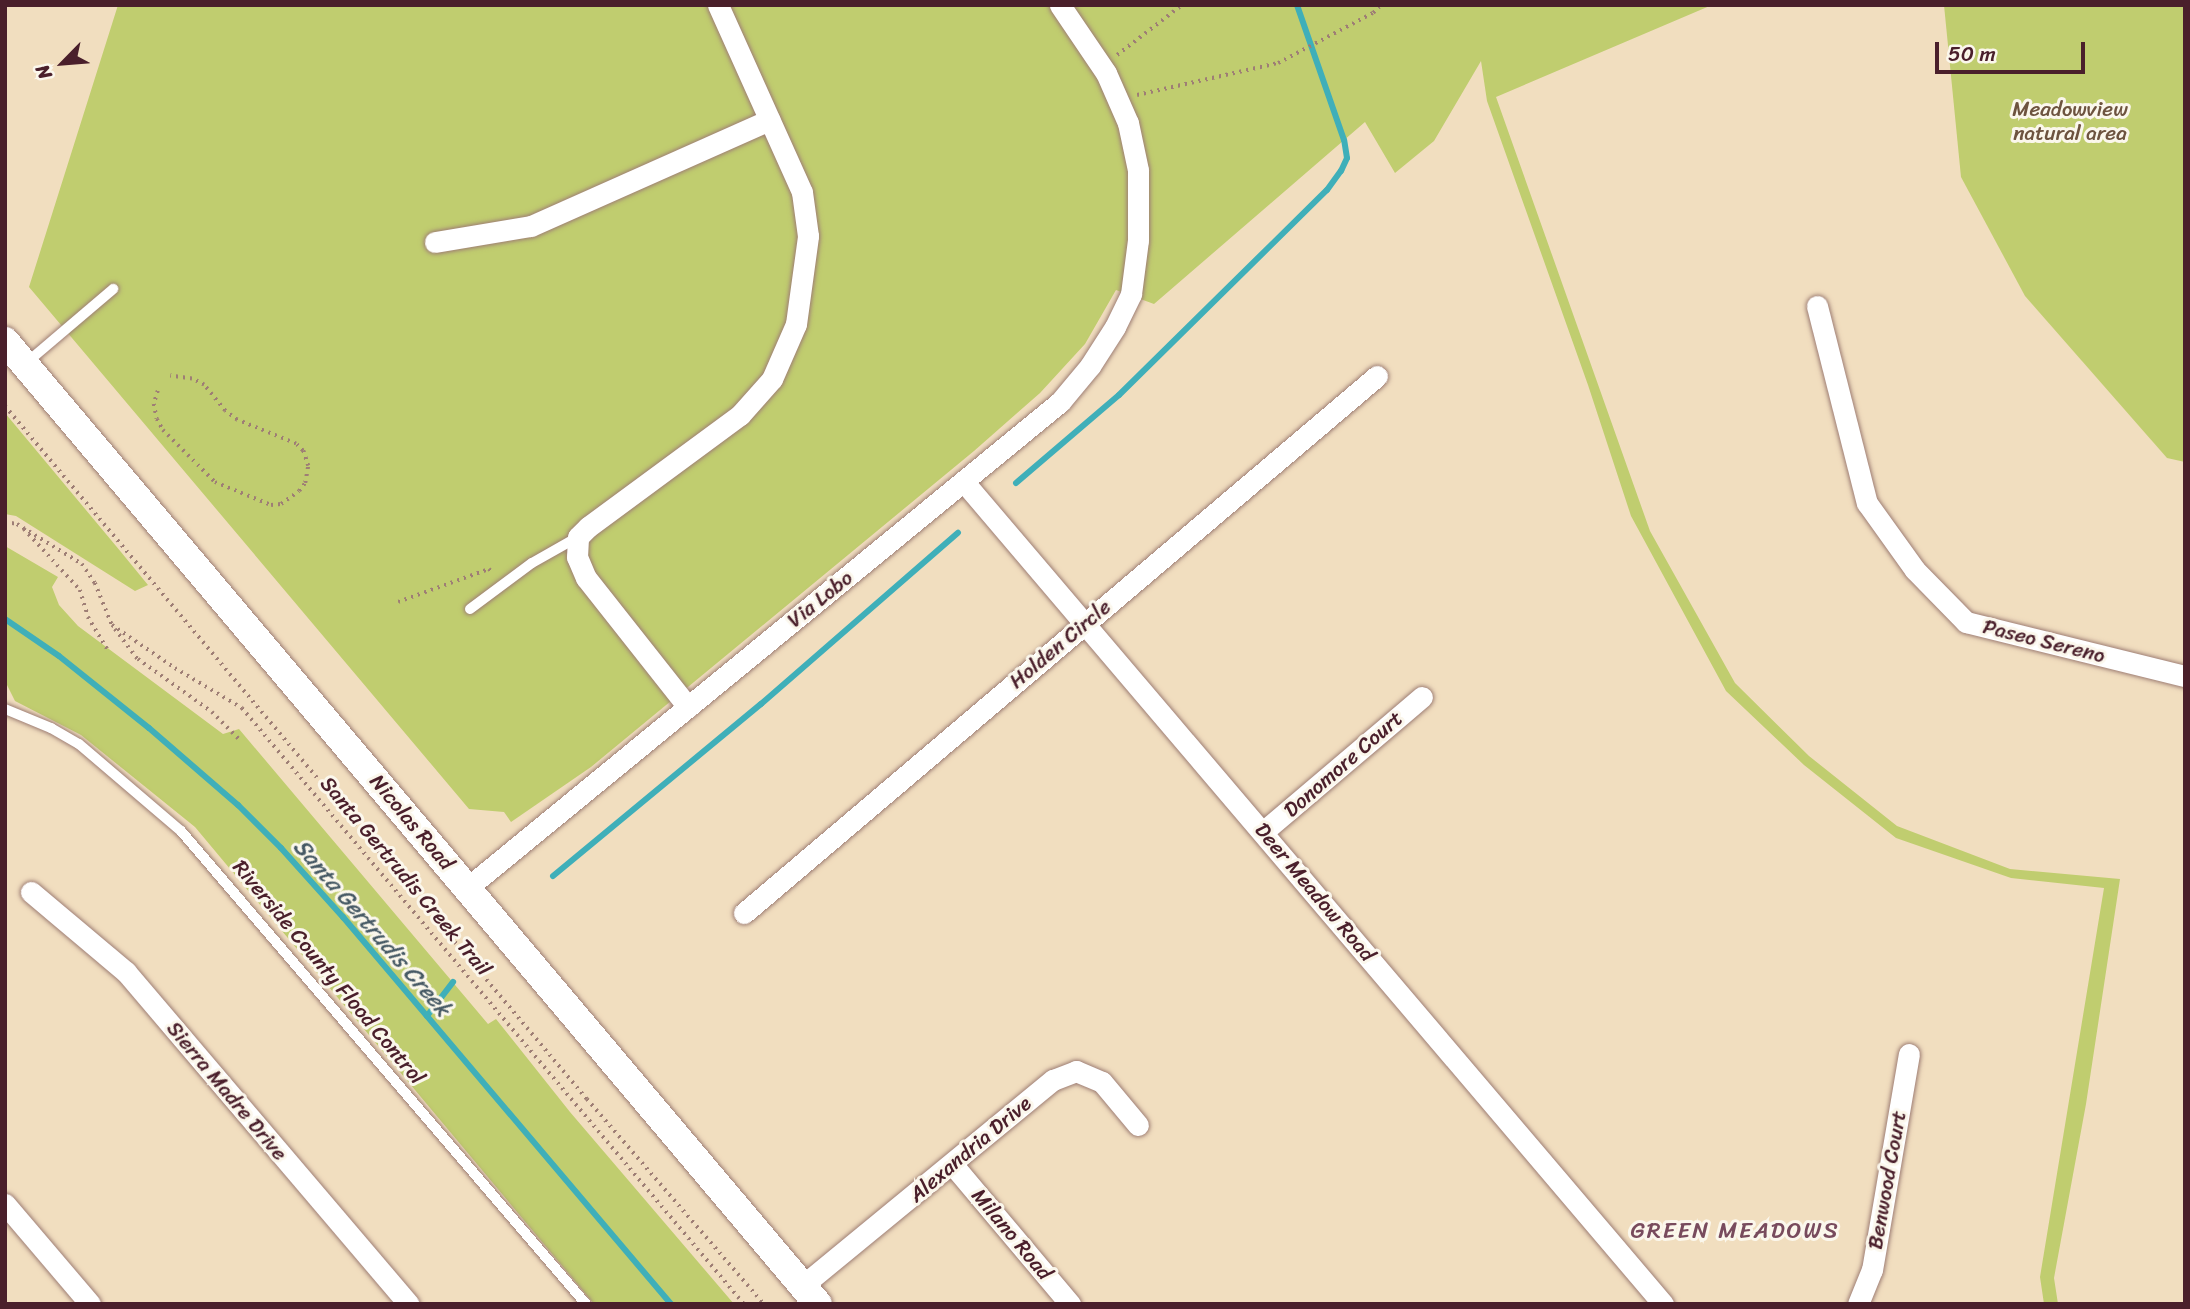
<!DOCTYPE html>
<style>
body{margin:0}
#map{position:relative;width:2190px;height:1309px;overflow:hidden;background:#f1debf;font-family:Sriracha,sans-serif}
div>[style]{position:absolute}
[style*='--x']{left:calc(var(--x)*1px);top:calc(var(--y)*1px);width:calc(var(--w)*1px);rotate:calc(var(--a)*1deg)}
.green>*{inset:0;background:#c0cd6f}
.stream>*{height:6px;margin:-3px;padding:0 3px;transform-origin:3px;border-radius:3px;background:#3fafb9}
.path>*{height:3.5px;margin-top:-1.75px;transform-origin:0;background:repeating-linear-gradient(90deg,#9e7e75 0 2px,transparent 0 7px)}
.roads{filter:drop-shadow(0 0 2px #9e7e75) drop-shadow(0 0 2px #9e7e75)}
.lane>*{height:10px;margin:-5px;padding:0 5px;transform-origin:5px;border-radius:5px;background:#fff}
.street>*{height:21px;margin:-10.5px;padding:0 10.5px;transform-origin:10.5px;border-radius:10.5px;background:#fff}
.secondary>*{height:28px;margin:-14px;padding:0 14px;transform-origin:14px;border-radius:14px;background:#fff}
span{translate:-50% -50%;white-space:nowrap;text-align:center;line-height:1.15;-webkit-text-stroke:6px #fbf7ec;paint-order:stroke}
.park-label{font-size:21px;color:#6d533f}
.street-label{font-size:21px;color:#4a1f2b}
.water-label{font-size:23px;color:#465964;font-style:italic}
.neighbourhood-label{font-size:23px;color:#784b5d;letter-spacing:2px}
.frame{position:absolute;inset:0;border:7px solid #4a1f2b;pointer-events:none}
.north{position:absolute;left:28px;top:28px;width:70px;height:70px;-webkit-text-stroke:5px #fbf7ec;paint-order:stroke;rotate:245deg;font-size:19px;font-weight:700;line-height:28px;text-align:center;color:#4a1f2b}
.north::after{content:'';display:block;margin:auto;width:24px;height:32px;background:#4a1f2b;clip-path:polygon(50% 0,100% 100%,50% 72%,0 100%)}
.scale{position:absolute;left:1935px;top:42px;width:150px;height:32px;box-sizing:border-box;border:4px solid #4a1f2b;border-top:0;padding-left:9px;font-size:21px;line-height:24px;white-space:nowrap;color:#4a1f2b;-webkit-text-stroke:5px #fbf7ec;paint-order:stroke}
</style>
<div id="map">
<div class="green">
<i style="clip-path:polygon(118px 5px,1712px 5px,1496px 97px,1650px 531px,1735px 683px,1809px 756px,1897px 826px,2010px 869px,2120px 879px,2086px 1104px,2054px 1278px,2058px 1304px,2044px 1304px,2040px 1277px,2104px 888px,2011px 878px,1896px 838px,1804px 765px,1726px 691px,1631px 516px,1588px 385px,1487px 101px,1481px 61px,1434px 141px,1395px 173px,1365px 122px,1154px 304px,1116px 290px,1085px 344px,1040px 393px,974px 451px,591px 767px,511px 822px,504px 812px,469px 809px,29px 287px)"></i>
<i style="clip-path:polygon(1944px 5px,2185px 5px,2185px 462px,2167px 458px,2025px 296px,1961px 177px)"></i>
<i style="clip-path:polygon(5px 413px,121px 552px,148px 585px,135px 591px,16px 516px,5px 514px)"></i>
<i style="clip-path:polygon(5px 546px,58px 577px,52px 587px,59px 605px,78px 626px,223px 734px,239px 729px,488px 1024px,496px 1019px,570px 1112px,734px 1304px,594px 1304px,195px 827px,81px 735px,15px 701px,5px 681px)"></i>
</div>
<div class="stream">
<i style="--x:1016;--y:483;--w:135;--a:-40.5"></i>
<i style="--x:1119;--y:395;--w:292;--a:-44.6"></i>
<i style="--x:1327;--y:190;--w:24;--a:-54"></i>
<i style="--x:1341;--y:171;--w:14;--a:-65"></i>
<i style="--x:1347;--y:158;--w:18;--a:-99"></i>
<i style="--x:1344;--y:140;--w:143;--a:-109.2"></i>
<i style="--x:5;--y:619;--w:65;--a:34.4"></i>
<i style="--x:59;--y:656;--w:115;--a:38.7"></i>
<i style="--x:149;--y:728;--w:118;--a:40.9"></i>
<i style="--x:238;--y:805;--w:61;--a:45"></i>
<i style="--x:281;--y:848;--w:93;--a:48.1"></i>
<i style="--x:343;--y:917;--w:507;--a:49.72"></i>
<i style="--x:553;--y:876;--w:270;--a:-39.6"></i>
<i style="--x:761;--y:704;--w:261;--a:-41"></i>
<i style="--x:427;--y:1016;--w:43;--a:-52.6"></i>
</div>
<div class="path">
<i style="--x:1117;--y:55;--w:82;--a:-37.6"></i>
<i style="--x:1137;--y:95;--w:145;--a:-12.8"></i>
<i style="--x:1278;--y:63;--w:107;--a:-27.8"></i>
<i style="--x:1373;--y:13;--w:11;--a:-45"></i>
<i style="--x:158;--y:391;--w:14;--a:107"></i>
<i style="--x:154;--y:404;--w:15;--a:79"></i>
<i style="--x:157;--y:419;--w:13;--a:61"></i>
<i style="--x:163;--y:430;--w:74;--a:45"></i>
<i style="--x:215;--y:482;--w:61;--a:22.3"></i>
<i style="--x:271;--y:505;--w:10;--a:-6"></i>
<i style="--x:281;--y:504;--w:22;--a:-36"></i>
<i style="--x:299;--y:491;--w:10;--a:-53"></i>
<i style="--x:305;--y:483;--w:17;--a:-80"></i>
<i style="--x:308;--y:466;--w:16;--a:-108"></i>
<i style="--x:303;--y:451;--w:10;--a:-135"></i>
<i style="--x:296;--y:444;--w:64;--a:-157.9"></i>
<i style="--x:237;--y:420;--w:15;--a:-143"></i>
<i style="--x:225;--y:411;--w:33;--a:-129"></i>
<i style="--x:204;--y:385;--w:13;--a:-153"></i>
<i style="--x:192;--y:379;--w:22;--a:-172"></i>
<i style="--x:5;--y:406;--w:905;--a:49.98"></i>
<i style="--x:587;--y:1099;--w:271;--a:49.2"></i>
<i style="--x:5;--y:522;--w:12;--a:9"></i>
<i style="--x:17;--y:524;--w:76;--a:31.6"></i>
<i style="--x:82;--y:564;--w:23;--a:56"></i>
<i style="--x:95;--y:583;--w:45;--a:68"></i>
<i style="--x:112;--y:625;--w:76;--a:34.3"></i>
<i style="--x:175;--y:668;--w:78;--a:30.8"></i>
<i style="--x:242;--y:708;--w:779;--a:49.89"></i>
<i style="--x:24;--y:529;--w:83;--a:47.4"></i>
<i style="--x:80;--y:590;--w:28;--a:73"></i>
<i style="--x:88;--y:617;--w:41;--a:59"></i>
<i style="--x:398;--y:602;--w:97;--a:-19.9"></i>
<i style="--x:489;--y:569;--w:6;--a:45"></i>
<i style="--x:115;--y:629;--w:38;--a:53"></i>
<i style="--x:138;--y:659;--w:91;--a:35.6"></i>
<i style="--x:212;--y:712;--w:40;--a:45"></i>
</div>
<div class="roads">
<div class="lane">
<i style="--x:25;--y:364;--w:116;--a:-40.4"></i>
<i style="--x:470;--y:609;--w:77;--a:-36.6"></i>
<i style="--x:532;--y:563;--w:53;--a:-29.5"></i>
<i style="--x:5;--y:709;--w:50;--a:22.4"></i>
<i style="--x:51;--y:728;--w:32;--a:30"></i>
<i style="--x:79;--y:744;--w:134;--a:40.5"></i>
<i style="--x:181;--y:831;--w:623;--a:49.43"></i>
</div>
<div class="street">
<i style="--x:435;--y:242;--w:97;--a:-9.5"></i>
<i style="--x:531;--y:226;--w:261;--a:-24"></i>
<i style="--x:1817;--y:306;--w:203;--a:75.8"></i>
<i style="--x:1867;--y:503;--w:82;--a:54.4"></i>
<i style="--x:1915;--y:570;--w:73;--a:45.6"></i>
<i style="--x:1966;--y:622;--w:226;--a:13.9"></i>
<i style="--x:964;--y:482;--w:1079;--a:49.62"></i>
<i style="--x:688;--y:707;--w:164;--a:-128.3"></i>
<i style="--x:586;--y:578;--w:23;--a:-113"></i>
<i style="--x:577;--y:557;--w:20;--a:-87"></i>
<i style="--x:578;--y:537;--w:14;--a:-45"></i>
<i style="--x:588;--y:527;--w:189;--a:-36.4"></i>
<i style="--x:740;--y:415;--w:48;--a:-48.4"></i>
<i style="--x:772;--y:379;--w:60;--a:-66.4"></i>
<i style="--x:796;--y:324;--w:89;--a:-82.2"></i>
<i style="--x:808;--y:236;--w:44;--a:-97.8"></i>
<i style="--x:802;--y:192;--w:205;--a:-114.2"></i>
<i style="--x:1264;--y:831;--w:207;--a:-40.3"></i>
<i style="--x:467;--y:888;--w:767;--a:-39.34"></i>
<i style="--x:1060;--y:402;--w:47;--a:-50.2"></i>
<i style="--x:1090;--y:366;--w:46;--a:-57.3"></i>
<i style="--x:1115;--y:327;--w:37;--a:-64"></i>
<i style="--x:1131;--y:294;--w:54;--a:-82.6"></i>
<i style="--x:1138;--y:240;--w:70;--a:-90"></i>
<i style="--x:1138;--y:170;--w:48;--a:-102"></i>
<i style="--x:1128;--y:123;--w:55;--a:-113.7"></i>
<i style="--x:1106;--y:73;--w:82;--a:-124.1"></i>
<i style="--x:31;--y:892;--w:124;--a:40.1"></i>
<i style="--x:126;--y:972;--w:436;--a:49.6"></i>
<i style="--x:744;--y:913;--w:830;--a:-40.31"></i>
<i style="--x:953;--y:1165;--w:182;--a:49.9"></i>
<i style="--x:5;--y:1204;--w:131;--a:49.6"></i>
<i style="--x:802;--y:1286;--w:325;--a:-39.4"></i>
<i style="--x:1053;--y:1080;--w:25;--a:-21"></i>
<i style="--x:1076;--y:1071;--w:28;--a:23"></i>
<i style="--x:1102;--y:1082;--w:56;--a:50.1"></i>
<i style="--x:1858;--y:1304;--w:37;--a:-68"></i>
<i style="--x:1872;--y:1270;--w:219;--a:-80.3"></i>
</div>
<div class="secondary">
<i style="--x:5;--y:341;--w:1260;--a:49.83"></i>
</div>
</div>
<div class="park-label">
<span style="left:2070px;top:121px">Meadowview<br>natural area</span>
</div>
<div class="street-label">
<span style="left:820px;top:599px;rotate:-39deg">Via Lobo</span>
<span style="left:2044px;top:641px;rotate:14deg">Paseo Sereno</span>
<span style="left:1060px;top:644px;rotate:-40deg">Holden Circle</span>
<span style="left:1343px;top:764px;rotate:-41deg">Donomore Court</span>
<span style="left:412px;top:822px;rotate:50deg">Nicolas Road</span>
<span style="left:406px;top:876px;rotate:50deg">Santa Gertrudis Creek Trail</span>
<span style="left:1315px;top:892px;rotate:50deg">Deer Meadow Road</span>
<span style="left:329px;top:972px;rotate:50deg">Riverside County Flood Control</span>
<span style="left:227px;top:1091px;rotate:50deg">Sierra Madre Drive</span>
<span style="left:970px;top:1149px;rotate:-40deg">Alexandria Drive</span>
<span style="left:1887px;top:1180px;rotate:-80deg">Benwood Court</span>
<span style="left:1012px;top:1234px;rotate:50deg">Milano Road</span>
</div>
<div class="water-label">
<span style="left:372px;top:928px;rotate:49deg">Santa Gertrudis Creek</span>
</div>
<div class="neighbourhood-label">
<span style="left:1735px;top:1231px">GREEN MEADOWS</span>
</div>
<div class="frame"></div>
<div class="north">N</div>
<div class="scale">50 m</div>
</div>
